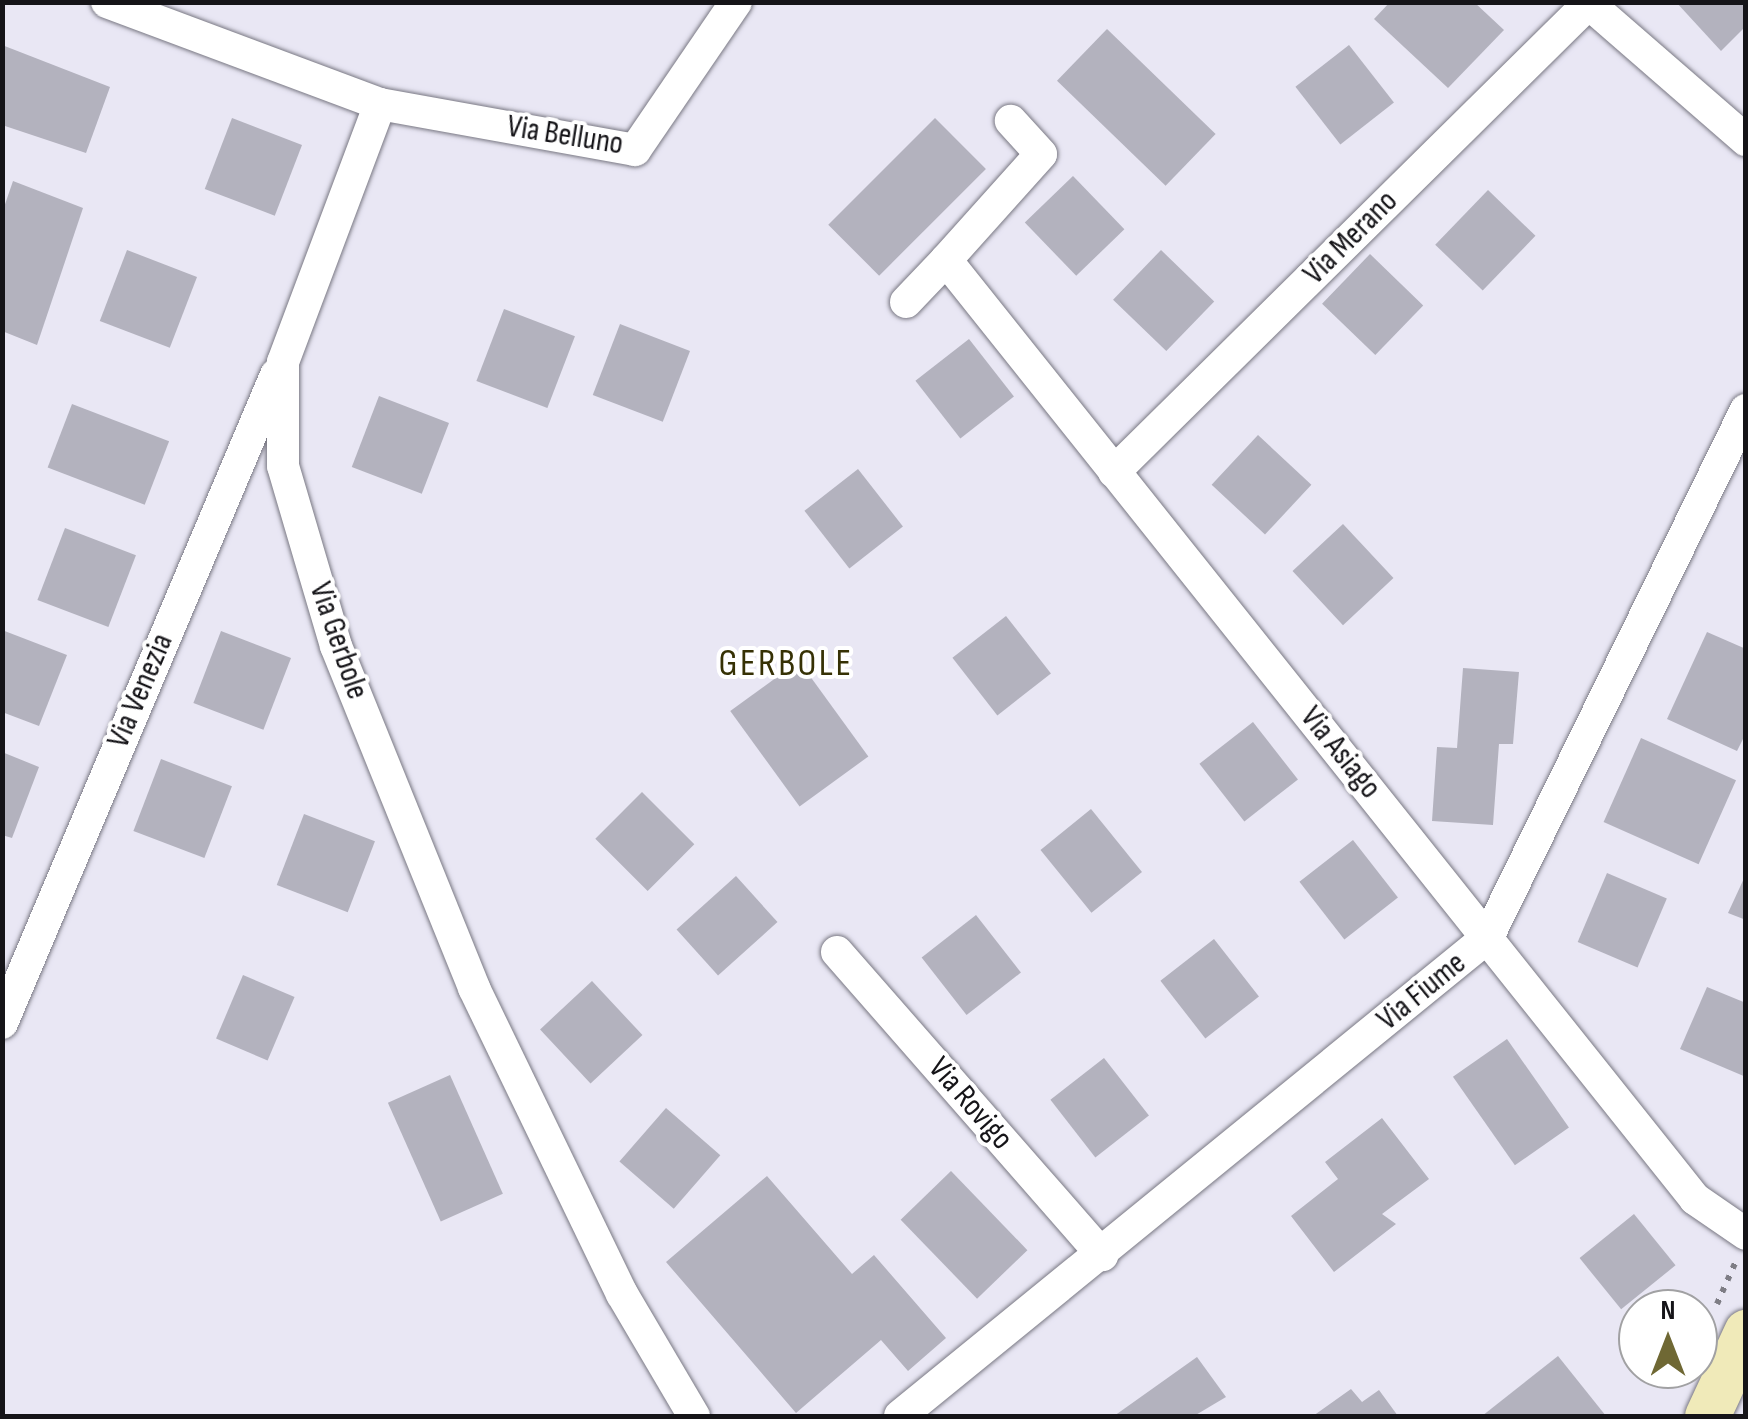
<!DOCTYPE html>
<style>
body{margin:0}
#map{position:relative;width:1748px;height:1419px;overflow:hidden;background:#e9e7f4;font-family:"Sofia Sans Condensed",sans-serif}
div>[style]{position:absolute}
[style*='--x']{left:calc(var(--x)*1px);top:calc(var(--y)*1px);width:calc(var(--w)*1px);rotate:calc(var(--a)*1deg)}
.building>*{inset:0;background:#b3b2be;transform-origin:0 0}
.path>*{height:6px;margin-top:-3px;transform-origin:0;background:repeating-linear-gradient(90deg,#7e7d85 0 5px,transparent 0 13px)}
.roads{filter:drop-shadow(0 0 2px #797883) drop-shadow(0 0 2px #797883)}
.street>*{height:32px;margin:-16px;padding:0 16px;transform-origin:16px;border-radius:16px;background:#fff}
.secondary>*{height:45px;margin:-22.5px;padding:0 22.5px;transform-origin:22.5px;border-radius:22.5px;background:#f0eab9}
span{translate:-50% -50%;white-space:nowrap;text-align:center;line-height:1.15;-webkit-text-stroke:8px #fff;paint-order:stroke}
.street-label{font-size:32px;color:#151418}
.quarter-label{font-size:38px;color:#363105;letter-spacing:2.5px}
.frame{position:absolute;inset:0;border:5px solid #151418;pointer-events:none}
.north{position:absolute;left:1618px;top:1289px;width:100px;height:100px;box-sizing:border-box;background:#fff;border:2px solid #a1a1a3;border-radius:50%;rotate:0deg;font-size:28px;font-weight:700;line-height:40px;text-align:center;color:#151418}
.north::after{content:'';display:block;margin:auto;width:35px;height:45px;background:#6f6834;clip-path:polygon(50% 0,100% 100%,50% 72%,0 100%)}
</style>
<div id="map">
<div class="building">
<i style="clip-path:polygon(1390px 2px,1474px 2px,1504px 30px,1448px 88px,1374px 19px)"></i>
<i style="clip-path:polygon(1676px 2px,1746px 2px,1746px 26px,1721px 51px)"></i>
<i style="left:1107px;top:29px;width:151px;height:72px;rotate:44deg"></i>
<i style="clip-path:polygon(2px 45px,110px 87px,86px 153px,2px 125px)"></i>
<i style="left:1349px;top:45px;width:73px;height:68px;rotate:52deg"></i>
<i style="left:232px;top:118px;width:75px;height:76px;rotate:21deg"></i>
<i style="left:935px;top:118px;width:72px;height:151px;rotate:45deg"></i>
<i style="left:1073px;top:176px;width:74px;height:67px;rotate:46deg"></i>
<i style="clip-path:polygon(13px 181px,83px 208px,37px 345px,2px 331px,2px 213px)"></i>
<i style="left:1488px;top:190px;width:66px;height:76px;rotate:44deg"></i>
<i style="left:127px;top:250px;width:75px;height:76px;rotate:21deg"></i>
<i style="left:1161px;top:250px;width:74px;height:69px;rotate:44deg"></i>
<i style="left:1370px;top:254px;width:74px;height:69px;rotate:44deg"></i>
<i style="left:504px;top:309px;width:76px;height:77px;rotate:21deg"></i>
<i style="left:620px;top:324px;width:75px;height:76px;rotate:21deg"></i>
<i style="left:969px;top:339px;width:73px;height:68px;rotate:52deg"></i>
<i style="left:379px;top:396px;width:75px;height:76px;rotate:21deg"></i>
<i style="left:72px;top:404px;width:104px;height:68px;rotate:21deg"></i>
<i style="left:1258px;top:435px;width:73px;height:68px;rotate:43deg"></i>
<i style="left:858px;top:469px;width:73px;height:68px;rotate:52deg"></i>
<i style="left:1343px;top:524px;width:74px;height:69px;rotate:47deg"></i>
<i style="left:65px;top:528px;width:76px;height:77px;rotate:21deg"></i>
<i style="left:1006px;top:616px;width:73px;height:68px;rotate:52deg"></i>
<i style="clip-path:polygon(2px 630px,67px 655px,39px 726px,2px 712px)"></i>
<i style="left:221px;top:631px;width:75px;height:77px;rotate:21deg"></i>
<i style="clip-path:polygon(1707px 632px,1746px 649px,1746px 733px,1737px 751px,1667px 719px)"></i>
<i style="left:799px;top:661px;width:118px;height:85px;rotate:54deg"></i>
<i style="clip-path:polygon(1463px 668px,1519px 672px,1513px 744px,1499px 744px,1493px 825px,1432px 821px,1437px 747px,1457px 748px)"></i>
<i style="left:1253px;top:722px;width:73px;height:68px;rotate:52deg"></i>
<i style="left:1641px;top:738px;width:104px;height:92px;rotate:24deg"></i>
<i style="clip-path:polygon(2px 752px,39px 767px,12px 838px,2px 835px)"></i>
<i style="left:161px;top:759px;width:76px;height:77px;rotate:21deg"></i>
<i style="left:642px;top:792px;width:74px;height:66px;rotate:45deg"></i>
<i style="left:1091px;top:809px;width:81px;height:65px;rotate:51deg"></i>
<i style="left:304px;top:814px;width:76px;height:76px;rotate:21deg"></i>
<i style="left:1353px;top:840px;width:73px;height:68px;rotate:52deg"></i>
<i style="left:1607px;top:873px;width:65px;height:75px;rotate:23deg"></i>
<i style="clip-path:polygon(1746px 874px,1746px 920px,1728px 913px)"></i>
<i style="left:736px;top:876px;width:62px;height:80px;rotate:48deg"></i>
<i style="left:976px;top:915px;width:73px;height:69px;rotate:52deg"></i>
<i style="left:1214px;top:939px;width:73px;height:68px;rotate:52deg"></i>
<i style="left:243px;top:975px;width:56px;height:69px;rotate:23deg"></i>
<i style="left:592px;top:981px;width:74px;height:71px;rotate:47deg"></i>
<i style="clip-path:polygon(1707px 987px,1746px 1003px,1746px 1077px,1680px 1049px)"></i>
<i style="left:1507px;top:1039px;width:108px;height:66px;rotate:55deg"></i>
<i style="left:1104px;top:1058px;width:73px;height:68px;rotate:52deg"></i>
<i style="left:450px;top:1075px;width:130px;height:68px;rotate:66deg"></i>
<i style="left:666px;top:1108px;width:72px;height:71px;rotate:41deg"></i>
<i style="clip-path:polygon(1382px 1118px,1429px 1179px,1382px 1214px,1396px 1224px,1334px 1272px,1291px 1216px,1338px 1179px,1325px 1162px)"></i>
<i style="left:951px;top:1171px;width:110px;height:70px;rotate:46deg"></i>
<i style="clip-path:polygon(767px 1176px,852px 1274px,874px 1255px,946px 1338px,908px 1371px,881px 1340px,796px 1413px,666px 1262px)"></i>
<i style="left:1634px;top:1214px;width:66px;height:70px;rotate:51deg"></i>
<i style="clip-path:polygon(1558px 1356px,1606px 1416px,1482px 1416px)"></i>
<i style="clip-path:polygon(1197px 1357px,1226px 1397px,1194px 1416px,1114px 1416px)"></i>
<i style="clip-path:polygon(1351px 1389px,1362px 1402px,1379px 1390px,1398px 1416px,1313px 1416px)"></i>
</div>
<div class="path">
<i style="--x:1717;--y:1304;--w:47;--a:-66.2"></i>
</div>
<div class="roads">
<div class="street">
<i style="--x:107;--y:2;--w:291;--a:20.5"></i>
<i style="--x:380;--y:104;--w:259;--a:10.2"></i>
<i style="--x:635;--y:150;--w:179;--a:-55.7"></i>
<i style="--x:1587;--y:2;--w:211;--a:41"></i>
<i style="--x:380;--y:104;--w:276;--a:110.6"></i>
<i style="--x:283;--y:362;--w:104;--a:90"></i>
<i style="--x:283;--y:466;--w:188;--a:73.6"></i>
<i style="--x:336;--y:646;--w:369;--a:68"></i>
<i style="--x:474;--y:988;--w:340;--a:64.2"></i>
<i style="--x:622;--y:1294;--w:142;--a:59.5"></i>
<i style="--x:946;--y:260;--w:142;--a:-48.1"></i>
<i style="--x:1041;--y:154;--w:45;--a:-132.3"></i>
<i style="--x:906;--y:302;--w:58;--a:-46.4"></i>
<i style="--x:946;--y:260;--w:1201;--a:51.42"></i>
<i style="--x:1695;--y:1199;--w:62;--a:34.5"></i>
<i style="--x:1114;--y:472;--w:666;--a:-44.64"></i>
<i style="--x:837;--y:952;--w:403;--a:48.8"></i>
<i style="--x:2;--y:1023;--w:704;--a:-67.08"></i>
<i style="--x:900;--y:1416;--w:758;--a:-39.17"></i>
<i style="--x:1488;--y:937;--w:587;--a:-63.92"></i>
</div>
<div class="secondary">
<i style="--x:1707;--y:1416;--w:93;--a:-65.1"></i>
</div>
</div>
<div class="street-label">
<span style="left:565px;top:136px;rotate:9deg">Via Belluno</span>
<span style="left:1351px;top:238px;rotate:-45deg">Via Merano</span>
<span style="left:338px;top:641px;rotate:71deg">Via Gerbole</span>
<span style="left:141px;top:691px;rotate:-67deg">Via Venezia</span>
<span style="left:1340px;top:753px;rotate:51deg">Via Asiago</span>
<span style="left:1422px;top:992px;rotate:-39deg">Via Fiume</span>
<span style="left:970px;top:1104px;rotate:49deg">Via Rovigo</span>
</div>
<div class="quarter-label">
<span style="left:786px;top:664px">GERBOLE</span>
</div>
<div class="frame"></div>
<div class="north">N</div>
</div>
